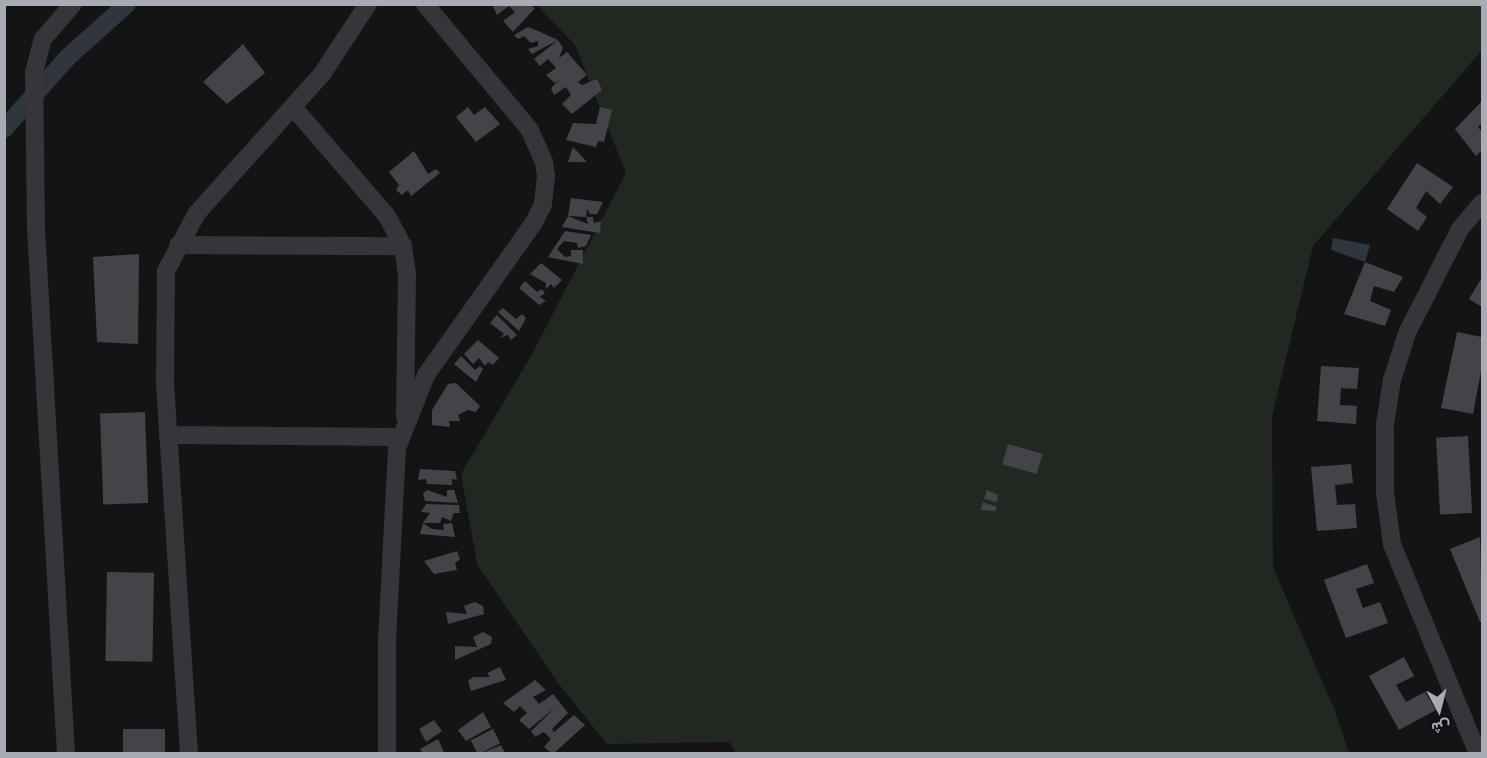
<!DOCTYPE html>
<meta charset="utf-8">
<style>
body{margin:0}
#map{position:relative;width:1487px;height:758px;overflow:hidden;background:#141416;font-family:"Asap Condensed",Vazirmatn,sans-serif}
div>[style]{position:absolute}
[style*='--x']{left:calc(var(--x)*1px);top:calc(var(--y)*1px);width:calc(var(--w)*1px);rotate:calc(var(--a)*1deg)}
.green>*{inset:0;background:#212822}
.water>*{inset:0;background:#2f363d}
.canal>*{height:18px;margin:-9px;padding:0 9px;transform-origin:9px;border-radius:9px;background:#2f363d}
.building>*{inset:0;background:#444448;transform-origin:0 0}
.street>*{height:18px;margin:-9px;padding:0 9px;transform-origin:9px;border-radius:9px;background:#36363a}
span{translate:-50% -50%;white-space:nowrap;text-align:center;line-height:1.15;-webkit-text-stroke:5px #0f0f11;paint-order:stroke}
.frame{position:absolute;inset:0;border:6px solid #a8abb4;pointer-events:none}
.north{position:absolute;left:1409px;top:680px;width:60px;height:60px;-webkit-text-stroke:4px #0f0f11;paint-order:stroke;rotate:173deg;font-size:16px;font-weight:700;line-height:24px;text-align:center;color:#a8abb4}
.north::after{content:'';display:block;margin:auto;width:21px;height:27px;background:#a8abb4;clip-path:polygon(50% 0,100% 100%,50% 72%,0 100%)}
</style>
<div id="map">
<div class="green">
<i style="clip-path:polygon(537px 5px,1482px 5px,1482px 50px,1313px 246px,1272px 416px,1273px 567px,1335px 711px,1349px 753px,737px 754px,729px 742px,607px 744px,558px 683px,477px 564px,461px 474px,531px 356px,626px 173px,575px 45px)"></i>
</div>
<div class="water">
<i style="clip-path:polygon(1333px 238px,1370px 245px,1365px 262px,1331px 250px)"></i>
</div>
<div class="canal">
<i style="--x:4;--y:129;--w:96;--a:-48.4"></i>
<i style="--x:68;--y:57;--w:79;--a:-41.9"></i>
</div>
<div class="building">
<i style="clip-path:polygon(492px 4px,527px 4px,535px 8px,513px 32px,503px 21px,515px 12px,509px 6px,497px 15px)"></i>
<i style="clip-path:polygon(528px 27px,538px 31px,558px 40px,532px 54px,528px 49px,538px 46px,538px 41px,531px 43px,524px 36px,518px 39px,514px 35px)"></i>
<i style="clip-path:polygon(558px 40px,563px 48px,559px 58px,567px 52px,587px 75px,578px 82px,582px 85px,597px 79px,602px 90px,572px 114px,562px 104px,571px 95px,566px 87px,554px 95px,551px 88px,562px 77px,555px 83px,546px 75px,556px 68px,548px 59px,540px 66px,534px 59px)"></i>
<i style="clip-path:polygon(243px 44px,265px 73px,227px 104px,203px 82px)"></i>
<i style="clip-path:polygon(1482px 101px,1482px 123px,1478px 127px,1482px 132px,1482px 150px,1476px 156px,1455px 129px)"></i>
<i style="clip-path:polygon(468px 107px,474px 115px,485px 107px,500px 124px,476px 142px,456px 117px)"></i>
<i style="clip-path:polygon(600px 107px,612px 110px,604px 142px,598px 141px,596px 147px,566px 140px,573px 123px,596px 124px)"></i>
<i style="clip-path:polygon(573px 147px,587px 162px,568px 162px)"></i>
<i style="clip-path:polygon(414px 151px,428px 174px,436px 169px,440px 173px,411px 196px,408px 190px,402px 195px,396px 190px,399px 185px,389px 172px)"></i>
<i style="clip-path:polygon(1417px 163px,1453px 187px,1440px 204px,1426px 191px,1416px 208px,1427px 217px,1418px 231px,1387px 209px)"></i>
<i style="clip-path:polygon(571px 198px,603px 202px,597px 214px,590px 214px,587px 209px,586px 217px,568px 216px)"></i>
<i style="clip-path:polygon(568px 216px,588px 224px,586px 217px,593px 217px,594px 223px,601px 221px,600px 233px,562px 227px)"></i>
<i style="clip-path:polygon(565px 231px,591px 235px,586px 246px,578px 248px,577px 243px,564px 241px,557px 249px,565px 257px,571px 256px,571px 250px,583px 250px,583px 264px,548px 257px)"></i>
<i style="clip-path:polygon(139px 254px,138px 344px,97px 342px,93px 257px)"></i>
<i style="clip-path:polygon(1365px 262px,1403px 277px,1394px 292px,1374px 286px,1370px 301px,1391px 310px,1385px 326px,1344px 314px)"></i>
<i style="clip-path:polygon(541px 263px,562px 280px,554px 288px,551px 284px,546px 289px,546px 283px,530px 274px)"></i>
<i style="clip-path:polygon(1482px 277px,1482px 307px,1469px 299px)"></i>
<i style="clip-path:polygon(525px 281px,537px 292px,542px 289px,545px 293px,540px 297px,546px 301px,539px 305px,519px 288px)"></i>
<i style="clip-path:polygon(503px 308px,516px 319px,522px 314px,526px 318px,519px 331px,498px 312px)"></i>
<i style="clip-path:polygon(497px 315px,517px 335px,511px 340px,508px 335px,500px 338px,504px 334px,490px 323px)"></i>
<i style="clip-path:polygon(1457px 332px,1482px 337px,1482px 366px,1473px 414px,1441px 408px)"></i>
<i style="clip-path:polygon(478px 340px,499px 358px,493px 365px,488px 362px,485px 366px,479px 358px,473px 364px,464px 354px)"></i>
<i style="clip-path:polygon(461px 356px,475px 370px,480px 366px,483px 369px,476px 382px,454px 364px)"></i>
<i style="clip-path:polygon(1321px 366px,1359px 368px,1357px 389px,1341px 388px,1340px 405px,1357px 406px,1356px 424px,1317px 421px)"></i>
<i style="clip-path:polygon(456px 383px,480px 406px,476px 412px,468px 410px,458px 415px,460px 421px,449px 421px,450px 427px,432px 425px,432px 410px,448px 384px)"></i>
<i style="left:145px;top:412px;width:91px;height:45px;rotate:88deg"></i>
<i style="left:1468px;top:436px;width:77px;height:32px;rotate:87deg"></i>
<i style="left:1008px;top:444px;width:36px;height:21px;rotate:16deg"></i>
<i style="clip-path:polygon(1351px 464px,1353px 483px,1335px 485px,1337px 505px,1355px 504px,1357px 528px,1317px 531px,1311px 467px)"></i>
<i style="clip-path:polygon(420px 469px,455px 471px,457px 480px,452px 479px,452px 485px,427px 484px,426px 479px,418px 480px)"></i>
<i style="clip-path:polygon(427px 490px,447px 497px,447px 490px,454px 490px,458px 503px,425px 501px,423px 494px)"></i>
<i style="clip-path:polygon(987px 490px,998px 495px,997px 502px,984px 499px)"></i>
<i style="clip-path:polygon(983px 502px,997px 507px,995px 511px,981px 510px)"></i>
<i style="clip-path:polygon(426px 504px,459px 505px,460px 513px,454px 513px,451px 521px,442px 517px,440px 523px,423px 523px,430px 513px,421px 512px)"></i>
<i style="clip-path:polygon(423px 523px,432px 529px,444px 530px,443px 524px,452px 523px,455px 537px,420px 534px)"></i>
<i style="clip-path:polygon(1480px 537px,1482px 622px,1480px 622px,1450px 549px)"></i>
<i style="clip-path:polygon(457px 551px,460px 559px,455px 563px,457px 570px,434px 574px,424px 561px)"></i>
<i style="clip-path:polygon(1367px 564px,1374px 583px,1356px 589px,1363px 608px,1380px 602px,1388px 623px,1346px 638px,1324px 580px)"></i>
<i style="left:107px;top:572px;width:47px;height:89px;rotate:1deg"></i>
<i style="clip-path:polygon(475px 602px,483px 606px,484px 614px,448px 624px,446px 612px,467px 614px,464px 606px)"></i>
<i style="clip-path:polygon(483px 632px,492px 637px,491px 644px,455px 660px,455px 646px,477px 647px,473px 637px)"></i>
<i style="clip-path:polygon(1404px 657px,1414px 676px,1396px 685px,1406px 702px,1425px 692px,1436px 710px,1399px 730px,1369px 676px)"></i>
<i style="clip-path:polygon(500px 667px,506px 680px,471px 691px,468px 681px,473px 677px,490px 677px,487px 673px)"></i>
<i style="clip-path:polygon(535px 680px,546px 690px,533px 697px,539px 704px,553px 694px,568px 713px,552px 729px,554px 732px,574px 715px,585px 725px,553px 754px,544px 747px,551px 739px,544px 732px,535px 737px,531px 731px,556px 707px,529px 729px,519px 720px,527px 713px,520px 706px,514px 712px,503px 703px)"></i>
<i style="clip-path:polygon(483px 712px,491px 727px,466px 741px,458px 730px)"></i>
<i style="clip-path:polygon(434px 720px,442px 731px,426px 742px,419px 729px)"></i>
<i style="left:165px;top:729px;width:24px;height:42px;rotate:90deg"></i>
<i style="left:493px;top:729px;width:16px;height:25px;rotate:63deg"></i>
<i style="clip-path:polygon(438px 739px,444px 752px,422px 753px,420px 749px)"></i>
<i style="clip-path:polygon(501px 745px,505px 753px,482px 753px)"></i>
</div>
<div class="street">
<i style="--x:293;--y:107;--w:144;--a:49.2"></i>
<i style="--x:387;--y:216;--w:34;--a:62"></i>
<i style="--x:403;--y:246;--w:27;--a:82"></i>
<i style="--x:407;--y:273;--w:144;--a:90.8"></i>
<i style="--x:178;--y:245;--w:225;--a:0.3"></i>
<i style="--x:168;--y:435;--w:232;--a:0.5"></i>
<i style="--x:66;--y:754;--w:526;--a:-93.27"></i>
<i style="--x:36;--y:229;--w:157;--a:-90.7"></i>
<i style="--x:34;--y:72;--w:34;--a:-75"></i>
<i style="--x:43;--y:39;--w:46;--a:-49.4"></i>
<i style="--x:189;--y:754;--w:373;--a:-93.7"></i>
<i style="--x:165;--y:382;--w:111;--a:-89.5"></i>
<i style="--x:166;--y:271;--w:66;--a:-61.9"></i>
<i style="--x:197;--y:213;--w:187;--a:-48"></i>
<i style="--x:322;--y:74;--w:84;--a:-56.7"></i>
<i style="--x:387;--y:754;--w:114;--a:-90"></i>
<i style="--x:387;--y:640;--w:192;--a:-87"></i>
<i style="--x:397;--y:448;--w:79;--a:-68.3"></i>
<i style="--x:426;--y:375;--w:185;--a:-54.7"></i>
<i style="--x:533;--y:224;--w:22;--a:-63"></i>
<i style="--x:543;--y:204;--w:28;--a:-84"></i>
<i style="--x:546;--y:176;--w:14;--a:-98"></i>
<i style="--x:544;--y:162;--w:35;--a:-114"></i>
<i style="--x:530;--y:130;--w:164;--a:-129.8"></i>
<i style="--x:1478;--y:754;--w:227;--a:-112.3"></i>
<i style="--x:1392;--y:544;--w:51;--a:-97.8"></i>
<i style="--x:1385;--y:493;--w:69;--a:-90"></i>
<i style="--x:1385;--y:424;--w:45;--a:-81"></i>
<i style="--x:1392;--y:380;--w:49;--a:-72.3"></i>
<i style="--x:1407;--y:333;--w:117;--a:-63"></i>
<i style="--x:1460;--y:229;--w:34;--a:-50"></i>
</div>
<div class="frame"></div>
<div class="north">ش</div>
</div>
